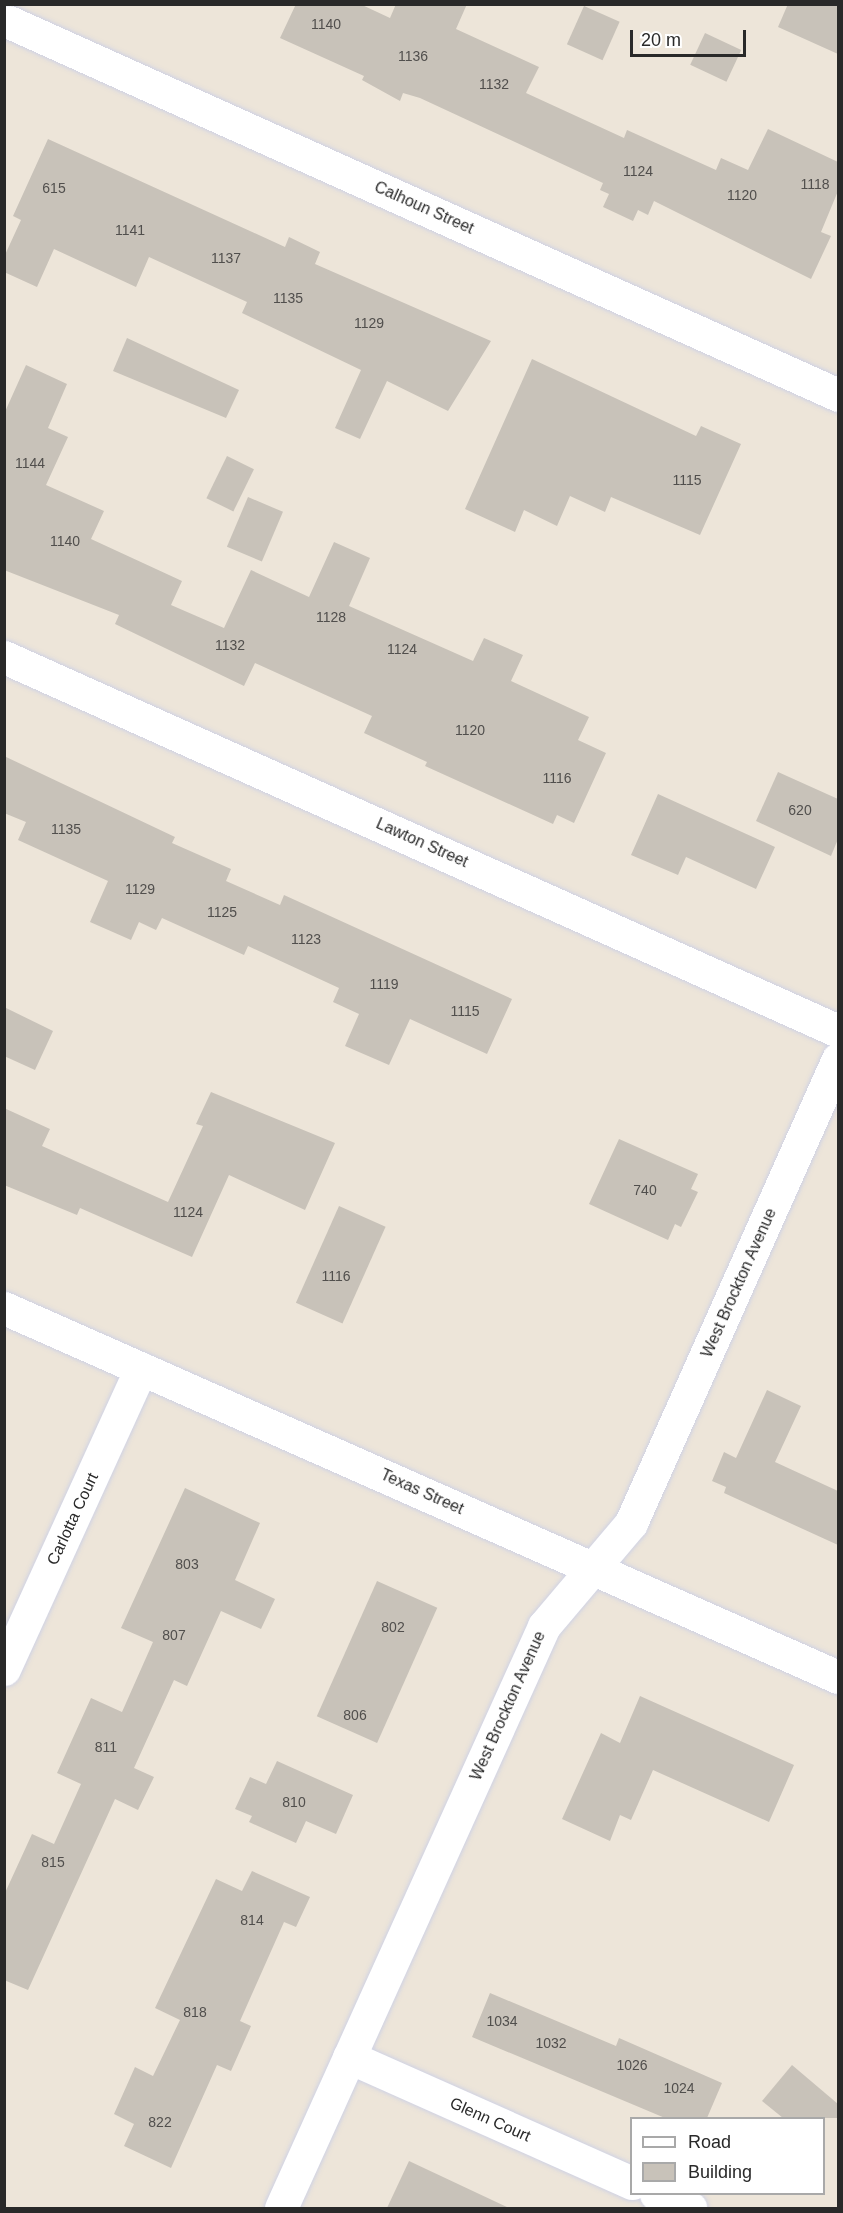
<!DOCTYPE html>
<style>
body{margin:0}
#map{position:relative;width:843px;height:2213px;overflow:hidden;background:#ede5d9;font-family:Helvetica,sans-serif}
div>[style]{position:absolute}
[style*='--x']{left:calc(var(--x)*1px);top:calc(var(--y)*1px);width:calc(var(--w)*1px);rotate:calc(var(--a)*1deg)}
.building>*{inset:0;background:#c8c2b9;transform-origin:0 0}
.roads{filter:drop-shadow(0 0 2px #cfd2e4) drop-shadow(0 0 2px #cfd2e4)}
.street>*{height:33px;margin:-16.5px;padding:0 16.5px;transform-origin:16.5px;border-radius:16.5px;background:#fff}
.secondary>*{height:33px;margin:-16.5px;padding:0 16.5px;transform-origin:16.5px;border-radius:16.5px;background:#fff}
span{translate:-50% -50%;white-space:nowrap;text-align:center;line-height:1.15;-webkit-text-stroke:5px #fff;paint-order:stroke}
.number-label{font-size:14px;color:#514f4d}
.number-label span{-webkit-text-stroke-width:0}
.street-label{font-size:16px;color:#292929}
.frame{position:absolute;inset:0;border:6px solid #292929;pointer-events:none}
.legend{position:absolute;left:630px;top:2117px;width:195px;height:78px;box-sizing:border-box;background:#fff;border:2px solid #a9a9a9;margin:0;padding:8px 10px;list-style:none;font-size:18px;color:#292929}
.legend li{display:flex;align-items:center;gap:12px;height:30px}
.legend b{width:30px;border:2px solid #a9a9a9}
.scale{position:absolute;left:630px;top:30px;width:116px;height:27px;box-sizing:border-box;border:3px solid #292929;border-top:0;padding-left:8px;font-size:18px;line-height:21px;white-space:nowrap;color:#292929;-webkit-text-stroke:4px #fff;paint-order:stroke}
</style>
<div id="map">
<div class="building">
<i style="clip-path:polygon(296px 4px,360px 4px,390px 18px,396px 4px,467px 4px,456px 29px,539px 67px,526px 93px,624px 138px,627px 130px,716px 170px,721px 158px,748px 170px,768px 129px,838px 162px,838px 191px,821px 232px,831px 236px,811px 279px,654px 201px,648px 215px,638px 210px,633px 221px,603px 207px,609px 194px,600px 190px,603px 183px,420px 98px,403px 93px,400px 101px,362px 80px,364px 76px,280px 38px)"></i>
<i style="clip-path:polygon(788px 4px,838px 4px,838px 54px,778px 27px)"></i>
<i style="left:584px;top:6px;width:39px;height:42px;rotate:24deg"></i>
<i style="left:705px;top:33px;width:40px;height:35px;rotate:25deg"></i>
<i style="clip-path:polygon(48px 139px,285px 247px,289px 237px,320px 252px,315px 264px,491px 341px,448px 411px,387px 381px,360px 439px,335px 428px,361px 370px,242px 313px,247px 302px,149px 257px,136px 287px,54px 249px,37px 287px,4px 272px,4px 257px,21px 220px,13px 216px)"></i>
<i style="clip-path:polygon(127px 338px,239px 390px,226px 418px,113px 371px)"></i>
<i style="clip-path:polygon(532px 359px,696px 436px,701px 426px,741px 444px,700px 535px,611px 497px,605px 512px,570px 496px,557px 526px,524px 510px,515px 532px,465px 509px)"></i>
<i style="clip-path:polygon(26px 365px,67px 384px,48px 428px,68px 437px,46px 485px,104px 511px,91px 539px,182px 581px,171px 605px,224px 628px,251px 570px,309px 597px,334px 542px,370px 558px,349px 606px,473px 661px,484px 638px,523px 655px,511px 681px,589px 717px,578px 740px,606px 753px,574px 823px,557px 815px,553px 824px,425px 766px,427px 762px,364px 733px,372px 716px,255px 663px,244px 686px,115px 624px,119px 615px,4px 570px,4px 414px)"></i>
<i style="left:227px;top:456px;width:30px;height:47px;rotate:26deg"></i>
<i style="left:248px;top:497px;width:38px;height:54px;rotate:23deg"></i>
<i style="clip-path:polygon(4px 756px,175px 837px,172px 843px,231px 869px,226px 881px,280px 905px,284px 895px,512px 999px,487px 1054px,410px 1019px,389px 1065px,345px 1046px,359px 1014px,333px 1002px,339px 988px,248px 946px,244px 955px,162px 918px,156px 930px,139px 922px,131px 940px,90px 922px,108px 881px,18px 840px,26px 822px,4px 813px)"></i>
<i style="clip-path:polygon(778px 772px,838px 799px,838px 839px,831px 856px,756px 821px)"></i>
<i style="clip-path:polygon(658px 794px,775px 847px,756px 889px,686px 857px,678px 875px,631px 855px)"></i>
<i style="clip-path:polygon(4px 1007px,53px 1031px,35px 1070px,4px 1056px)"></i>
<i style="clip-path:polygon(211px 1092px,335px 1143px,305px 1210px,229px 1175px,192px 1257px,80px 1208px,77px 1215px,4px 1185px,4px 1108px,50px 1129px,42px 1146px,168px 1202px,203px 1126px,196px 1124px)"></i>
<i style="clip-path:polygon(619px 1139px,698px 1174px,691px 1189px,698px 1192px,681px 1227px,675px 1224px,668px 1240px,589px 1204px)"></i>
<i style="left:339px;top:1206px;width:51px;height:106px;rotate:24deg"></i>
<i style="clip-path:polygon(767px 1390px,801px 1406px,775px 1462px,838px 1491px,838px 1545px,724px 1493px,726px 1487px,712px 1481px,724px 1452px,736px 1458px)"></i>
<i style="clip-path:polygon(185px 1488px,260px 1523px,235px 1580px,275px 1599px,261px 1629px,221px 1611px,187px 1686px,174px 1680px,134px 1768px,154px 1777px,138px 1810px,115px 1799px,28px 1990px,4px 1980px,4px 1895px,32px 1834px,54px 1844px,81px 1784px,57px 1773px,91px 1698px,122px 1712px,153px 1642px,121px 1628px)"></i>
<i style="left:377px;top:1581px;width:66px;height:148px;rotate:24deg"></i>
<i style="clip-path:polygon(640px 1696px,794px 1765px,769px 1822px,653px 1770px,631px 1820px,620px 1815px,610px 1841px,562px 1819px,601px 1733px,620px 1743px)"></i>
<i style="clip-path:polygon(277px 1761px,353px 1795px,336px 1834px,306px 1821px,296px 1843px,249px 1822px,252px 1816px,235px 1809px,250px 1777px,266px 1784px)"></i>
<i style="clip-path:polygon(252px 1871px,310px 1897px,296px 1927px,284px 1922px,240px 2021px,251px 2026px,231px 2071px,217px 2065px,171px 2168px,124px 2146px,134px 2124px,114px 2114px,135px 2067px,153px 2076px,180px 2020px,155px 2008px,216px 1879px,242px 1891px)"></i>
<i style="clip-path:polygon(490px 1993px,616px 2046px,619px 2038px,722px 2083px,707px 2118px,665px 2118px,472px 2037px)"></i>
<i style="clip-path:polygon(792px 2065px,838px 2104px,838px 2118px,783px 2118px,762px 2101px)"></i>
<i style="clip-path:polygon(409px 2161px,509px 2208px,387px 2208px)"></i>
</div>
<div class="roads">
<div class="street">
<i style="--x:9;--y:22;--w:909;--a:24.22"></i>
<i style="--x:4;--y:657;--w:914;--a:24.15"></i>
<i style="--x:4;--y:1669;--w:330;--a:-65.5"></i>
<i style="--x:349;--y:2057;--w:310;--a:24"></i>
<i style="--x:656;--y:2194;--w:37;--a:22"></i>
<i style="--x:281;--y:2208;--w:639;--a:-65.68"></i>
<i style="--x:544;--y:1626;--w:135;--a:-49.8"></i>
<i style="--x:631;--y:1523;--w:508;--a:-65.96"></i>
</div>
<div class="secondary">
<i style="--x:4;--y:1308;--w:912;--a:23.87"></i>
</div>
</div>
<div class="number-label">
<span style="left:326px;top:24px">1140</span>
<span style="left:413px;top:56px">1136</span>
<span style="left:494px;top:84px">1132</span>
<span style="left:638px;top:171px">1124</span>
<span style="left:815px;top:184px">1118</span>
<span style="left:54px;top:188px">615</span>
<span style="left:742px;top:195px">1120</span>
<span style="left:130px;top:230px">1141</span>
<span style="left:226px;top:258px">1137</span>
<span style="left:288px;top:298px">1135</span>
<span style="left:369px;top:323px">1129</span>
<span style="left:30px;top:463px">1144</span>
<span style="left:687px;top:480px">1115</span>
<span style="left:65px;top:541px">1140</span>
<span style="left:331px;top:617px">1128</span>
<span style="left:230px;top:645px">1132</span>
<span style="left:402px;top:649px">1124</span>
<span style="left:470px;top:730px">1120</span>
<span style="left:557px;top:778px">1116</span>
<span style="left:800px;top:810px">620</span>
<span style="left:66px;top:829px">1135</span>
<span style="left:140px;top:889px">1129</span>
<span style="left:222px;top:912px">1125</span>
<span style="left:306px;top:939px">1123</span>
<span style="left:384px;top:984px">1119</span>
<span style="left:465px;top:1011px">1115</span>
<span style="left:645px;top:1190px">740</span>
<span style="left:188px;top:1212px">1124</span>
<span style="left:336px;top:1276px">1116</span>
<span style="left:187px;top:1564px">803</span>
<span style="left:393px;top:1627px">802</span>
<span style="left:174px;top:1635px">807</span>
<span style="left:355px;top:1715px">806</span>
<span style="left:106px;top:1747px">811</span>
<span style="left:294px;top:1802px">810</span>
<span style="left:53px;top:1862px">815</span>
<span style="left:252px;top:1920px">814</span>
<span style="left:195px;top:2012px">818</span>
<span style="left:502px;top:2021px">1034</span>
<span style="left:551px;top:2043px">1032</span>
<span style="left:632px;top:2065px">1026</span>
<span style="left:679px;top:2088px">1024</span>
<span style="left:160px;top:2122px">822</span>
</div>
<div class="street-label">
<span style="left:424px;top:208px;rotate:24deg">Calhoun Street</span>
<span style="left:422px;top:843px;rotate:24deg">Lawton Street</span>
<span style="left:739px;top:1283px;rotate:-66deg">West Brockton Avenue</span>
<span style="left:422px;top:1492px;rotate:24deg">Texas Street</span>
<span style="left:73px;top:1519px;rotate:-65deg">Carlotta Court</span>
<span style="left:508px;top:1706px;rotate:-66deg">West Brockton Avenue</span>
<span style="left:490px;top:2120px;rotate:24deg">Glenn Court</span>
</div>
<div class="frame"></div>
<ul class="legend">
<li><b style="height:8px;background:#fff"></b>Road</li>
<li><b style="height:16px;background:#c8c2b9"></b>Building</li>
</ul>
<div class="scale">20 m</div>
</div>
